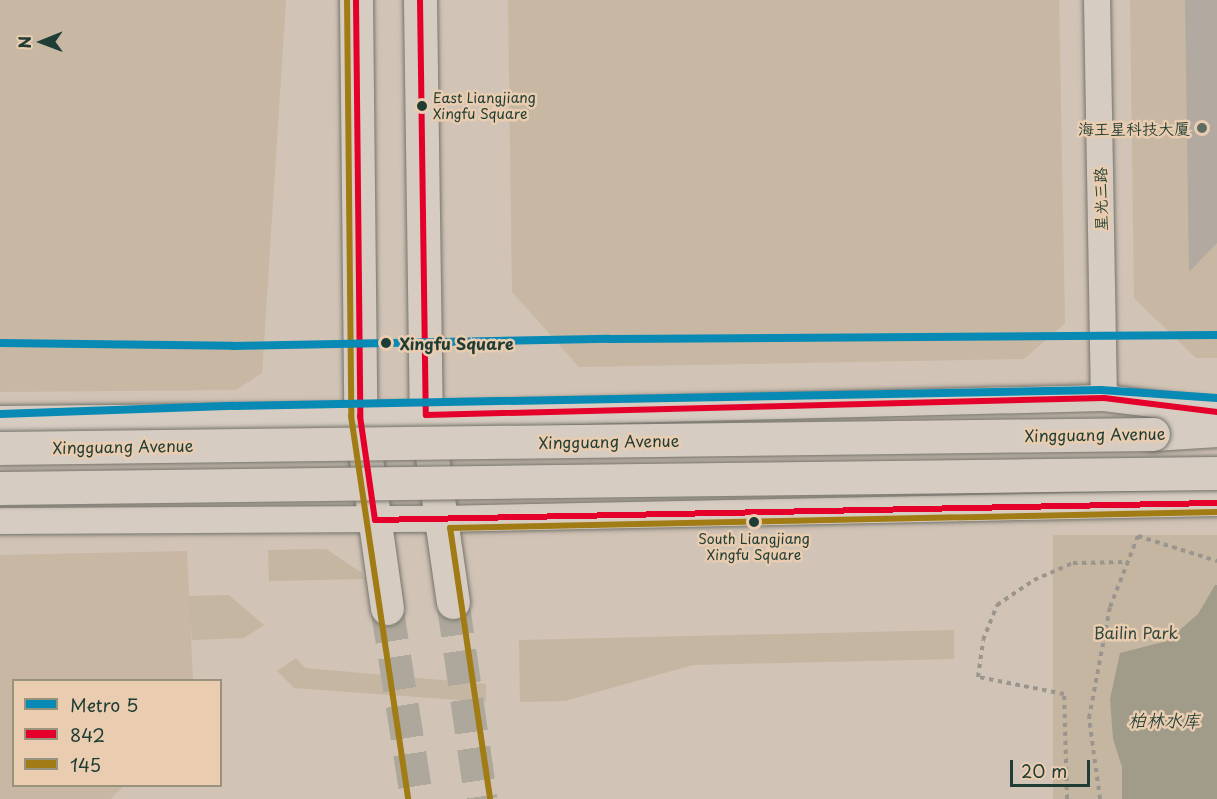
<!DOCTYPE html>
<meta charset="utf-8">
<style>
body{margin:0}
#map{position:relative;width:1217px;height:799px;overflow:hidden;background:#d1c3b5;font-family:"Playpen Sans","LXGW WenKai TC",sans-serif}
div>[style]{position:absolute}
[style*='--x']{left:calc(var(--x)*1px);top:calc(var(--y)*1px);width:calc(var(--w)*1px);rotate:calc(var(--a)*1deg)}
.built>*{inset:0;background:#c7b7a3}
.green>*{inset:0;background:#c5b6a2;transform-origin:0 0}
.water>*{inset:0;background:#a19c8a}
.building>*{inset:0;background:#b2aaa0}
.major-tunnel>*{height:33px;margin-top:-16.5px;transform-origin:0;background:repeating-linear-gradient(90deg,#ada89b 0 33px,transparent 0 49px)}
.path>*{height:4px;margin-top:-2px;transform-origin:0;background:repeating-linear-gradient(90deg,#9a968e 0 4.5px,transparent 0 9px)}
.roads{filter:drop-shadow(0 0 2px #75746c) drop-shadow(0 0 2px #75746c)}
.minor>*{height:26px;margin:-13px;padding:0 13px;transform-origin:13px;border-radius:13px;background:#d6ccc1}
.major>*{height:33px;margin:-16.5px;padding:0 16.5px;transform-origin:16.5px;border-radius:16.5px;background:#d6ccc1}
.bridges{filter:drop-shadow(0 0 2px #75746c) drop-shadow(0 0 2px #75746c)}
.major-bridge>*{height:33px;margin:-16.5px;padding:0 16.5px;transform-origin:16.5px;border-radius:16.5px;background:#d6ccc1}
.bus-1>*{height:6px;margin:-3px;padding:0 3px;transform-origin:3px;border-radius:3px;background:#e4002b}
.bus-2>*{height:6px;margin:-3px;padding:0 3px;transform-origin:3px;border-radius:3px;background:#a17c15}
.metro-1>*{height:8px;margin:-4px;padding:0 4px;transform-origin:4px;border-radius:4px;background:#088ab5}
.dots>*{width:16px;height:16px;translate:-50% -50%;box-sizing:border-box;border:3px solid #eacdb0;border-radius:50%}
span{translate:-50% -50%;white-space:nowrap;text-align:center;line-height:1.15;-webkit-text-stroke:5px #eacdb0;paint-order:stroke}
.bus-label{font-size:14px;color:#1f3d34}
.left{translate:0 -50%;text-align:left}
.poi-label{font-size:16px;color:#1f3d34}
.right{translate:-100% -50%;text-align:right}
.street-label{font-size:16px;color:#1f3d34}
.stop-label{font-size:16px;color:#1f3d34;font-weight:700}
.park-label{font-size:16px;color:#2f483e}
.water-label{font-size:18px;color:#2a453b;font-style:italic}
.legend{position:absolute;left:12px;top:679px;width:210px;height:108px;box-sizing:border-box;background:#eacdb0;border:2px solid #99937e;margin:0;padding:8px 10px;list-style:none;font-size:18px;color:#1f3d34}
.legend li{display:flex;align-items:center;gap:12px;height:30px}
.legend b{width:30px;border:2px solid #99937e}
.north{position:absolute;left:12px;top:12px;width:60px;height:60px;-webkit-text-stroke:4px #eacdb0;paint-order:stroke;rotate:269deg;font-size:16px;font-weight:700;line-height:24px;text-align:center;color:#1f3d34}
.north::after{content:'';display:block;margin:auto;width:21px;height:27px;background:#1f3d34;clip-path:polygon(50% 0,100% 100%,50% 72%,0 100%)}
.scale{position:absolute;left:1010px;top:760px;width:80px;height:27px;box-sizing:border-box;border:3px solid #1f3d34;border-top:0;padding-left:8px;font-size:18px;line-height:21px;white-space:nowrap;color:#1f3d34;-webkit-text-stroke:4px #eacdb0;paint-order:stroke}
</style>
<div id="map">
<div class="built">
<i style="clip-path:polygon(0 0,286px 0,262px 373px,236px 390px,0 392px)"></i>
<i style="clip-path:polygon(508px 0,1059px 0,1065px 323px,1024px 359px,579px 367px,512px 292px)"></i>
<i style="clip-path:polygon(1130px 0,1217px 0,1217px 358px,1196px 358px,1134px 298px)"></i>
<i style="clip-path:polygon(187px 551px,193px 680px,14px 680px,14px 786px,123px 786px,111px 799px,0 799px,0 555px)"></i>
</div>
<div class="green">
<i style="left:1217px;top:535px;width:264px;height:164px;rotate:90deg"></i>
<i style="clip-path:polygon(326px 549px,362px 573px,364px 579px,269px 581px,268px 550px)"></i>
<i style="clip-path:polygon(229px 595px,264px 625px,244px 638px,192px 640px,188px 596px)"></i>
<i style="clip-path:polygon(954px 630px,954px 659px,693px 665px,565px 701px,520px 702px,519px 640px)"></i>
<i style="clip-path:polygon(296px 658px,305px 668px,486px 684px,486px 702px,294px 688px,277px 671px)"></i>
</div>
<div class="water">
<i style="clip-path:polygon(1215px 585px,1217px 585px,1217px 799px,1122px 799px,1122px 767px,1113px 739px,1110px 699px,1120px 653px,1167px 641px,1198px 614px)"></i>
</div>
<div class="building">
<i style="clip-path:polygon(1185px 0,1217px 0,1217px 243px,1189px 272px)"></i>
</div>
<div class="major-tunnel">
<i style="--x:453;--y:602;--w:199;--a:81.9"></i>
<i style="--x:387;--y:608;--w:193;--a:81.1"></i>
</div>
<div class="path">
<i style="--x:1067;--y:799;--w:105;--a:-91.6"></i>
<i style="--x:1064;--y:694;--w:88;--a:-168.8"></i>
<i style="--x:978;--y:677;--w:37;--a:-82"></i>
<i style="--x:983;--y:640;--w:38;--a:-68"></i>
<i style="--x:997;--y:605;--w:45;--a:-34"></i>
<i style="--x:1034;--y:580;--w:43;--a:-23.6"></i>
<i style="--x:1073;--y:563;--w:55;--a:-1"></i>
<i style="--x:1100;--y:799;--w:82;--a:-97.7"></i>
<i style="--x:1089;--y:718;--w:113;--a:-79.3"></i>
<i style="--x:1110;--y:607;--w:76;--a:-68.5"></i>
<i style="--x:1138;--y:536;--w:83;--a:17.6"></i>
</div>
<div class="roads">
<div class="minor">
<i style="--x:1097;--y:0;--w:398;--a:89"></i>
<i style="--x:0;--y:419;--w:426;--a:-0.5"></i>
<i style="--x:426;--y:415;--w:678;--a:-1.44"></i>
<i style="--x:1104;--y:398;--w:114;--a:7.1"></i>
<i style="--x:0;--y:521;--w:440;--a:-0.3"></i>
<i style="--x:440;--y:519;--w:777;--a:-1.18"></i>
</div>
<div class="major">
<i style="--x:356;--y:0;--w:416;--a:89.4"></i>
<i style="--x:360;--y:416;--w:194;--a:82"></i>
<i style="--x:420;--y:0;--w:415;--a:89.2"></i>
<i style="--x:426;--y:415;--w:189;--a:81.8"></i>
<i style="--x:1153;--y:434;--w:64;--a:-3.6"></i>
</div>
</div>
<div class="bridges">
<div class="major-bridge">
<i style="--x:0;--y:448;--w:1153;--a:-0.7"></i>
<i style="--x:0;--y:488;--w:1217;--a:-0.71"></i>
</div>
</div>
<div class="bus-1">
<i style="--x:356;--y:0;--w:416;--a:89.4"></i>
<i style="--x:360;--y:416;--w:105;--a:81.8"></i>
<i style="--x:375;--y:520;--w:842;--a:-1.16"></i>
<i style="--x:420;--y:0;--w:415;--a:89.2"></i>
<i style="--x:426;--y:415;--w:678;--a:-1.44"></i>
<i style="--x:1104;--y:398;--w:114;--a:7.1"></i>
</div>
<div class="bus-2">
<i style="--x:347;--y:0;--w:416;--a:89.4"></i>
<i style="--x:351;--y:416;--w:387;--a:81.5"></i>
<i style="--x:490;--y:798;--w:273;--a:-98.4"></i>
<i style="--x:450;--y:528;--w:767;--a:-1.2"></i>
</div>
<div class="metro-1">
<i style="--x:0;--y:343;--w:233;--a:0.7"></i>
<i style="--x:233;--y:346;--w:376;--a:-1.1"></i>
<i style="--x:609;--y:339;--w:608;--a:-0.38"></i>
<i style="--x:0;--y:414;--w:234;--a:-2"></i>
<i style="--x:234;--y:406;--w:867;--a:-1.06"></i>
<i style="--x:1101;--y:390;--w:116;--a:3.9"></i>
</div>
<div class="dots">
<i style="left:422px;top:106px;background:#1f3d34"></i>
<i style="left:1202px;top:128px;background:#5d6c61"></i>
<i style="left:386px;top:343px;background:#1f3d34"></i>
<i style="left:754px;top:522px;background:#1f3d34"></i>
</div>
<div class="bus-label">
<span class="left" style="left:433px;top:106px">East Liangjiang<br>Xingfu Square</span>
<span style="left:754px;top:547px">South Liangjiang<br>Xingfu Square</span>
</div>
<div class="poi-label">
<span class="right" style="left:1190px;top:128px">海王星科技大厦</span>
</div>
<div class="street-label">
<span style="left:1100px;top:199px;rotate:-91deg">星光三路</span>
<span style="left:1095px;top:434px;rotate:-1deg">Xingguang Avenue</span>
<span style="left:609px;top:441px;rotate:-1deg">Xingguang Avenue</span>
<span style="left:123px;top:446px;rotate:-1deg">Xingguang Avenue</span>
</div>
<div class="stop-label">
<span class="left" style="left:400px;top:343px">Xingfu Square</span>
</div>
<div class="park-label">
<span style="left:1136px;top:632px">Bailin Park</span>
</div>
<div class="water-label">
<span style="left:1164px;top:720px">柏林水库</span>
</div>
<ul class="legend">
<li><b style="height:8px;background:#088ab5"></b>Metro 5</li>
<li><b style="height:8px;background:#e4002b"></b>842</li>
<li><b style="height:8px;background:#a17c15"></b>145</li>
</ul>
<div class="north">N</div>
<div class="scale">20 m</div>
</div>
